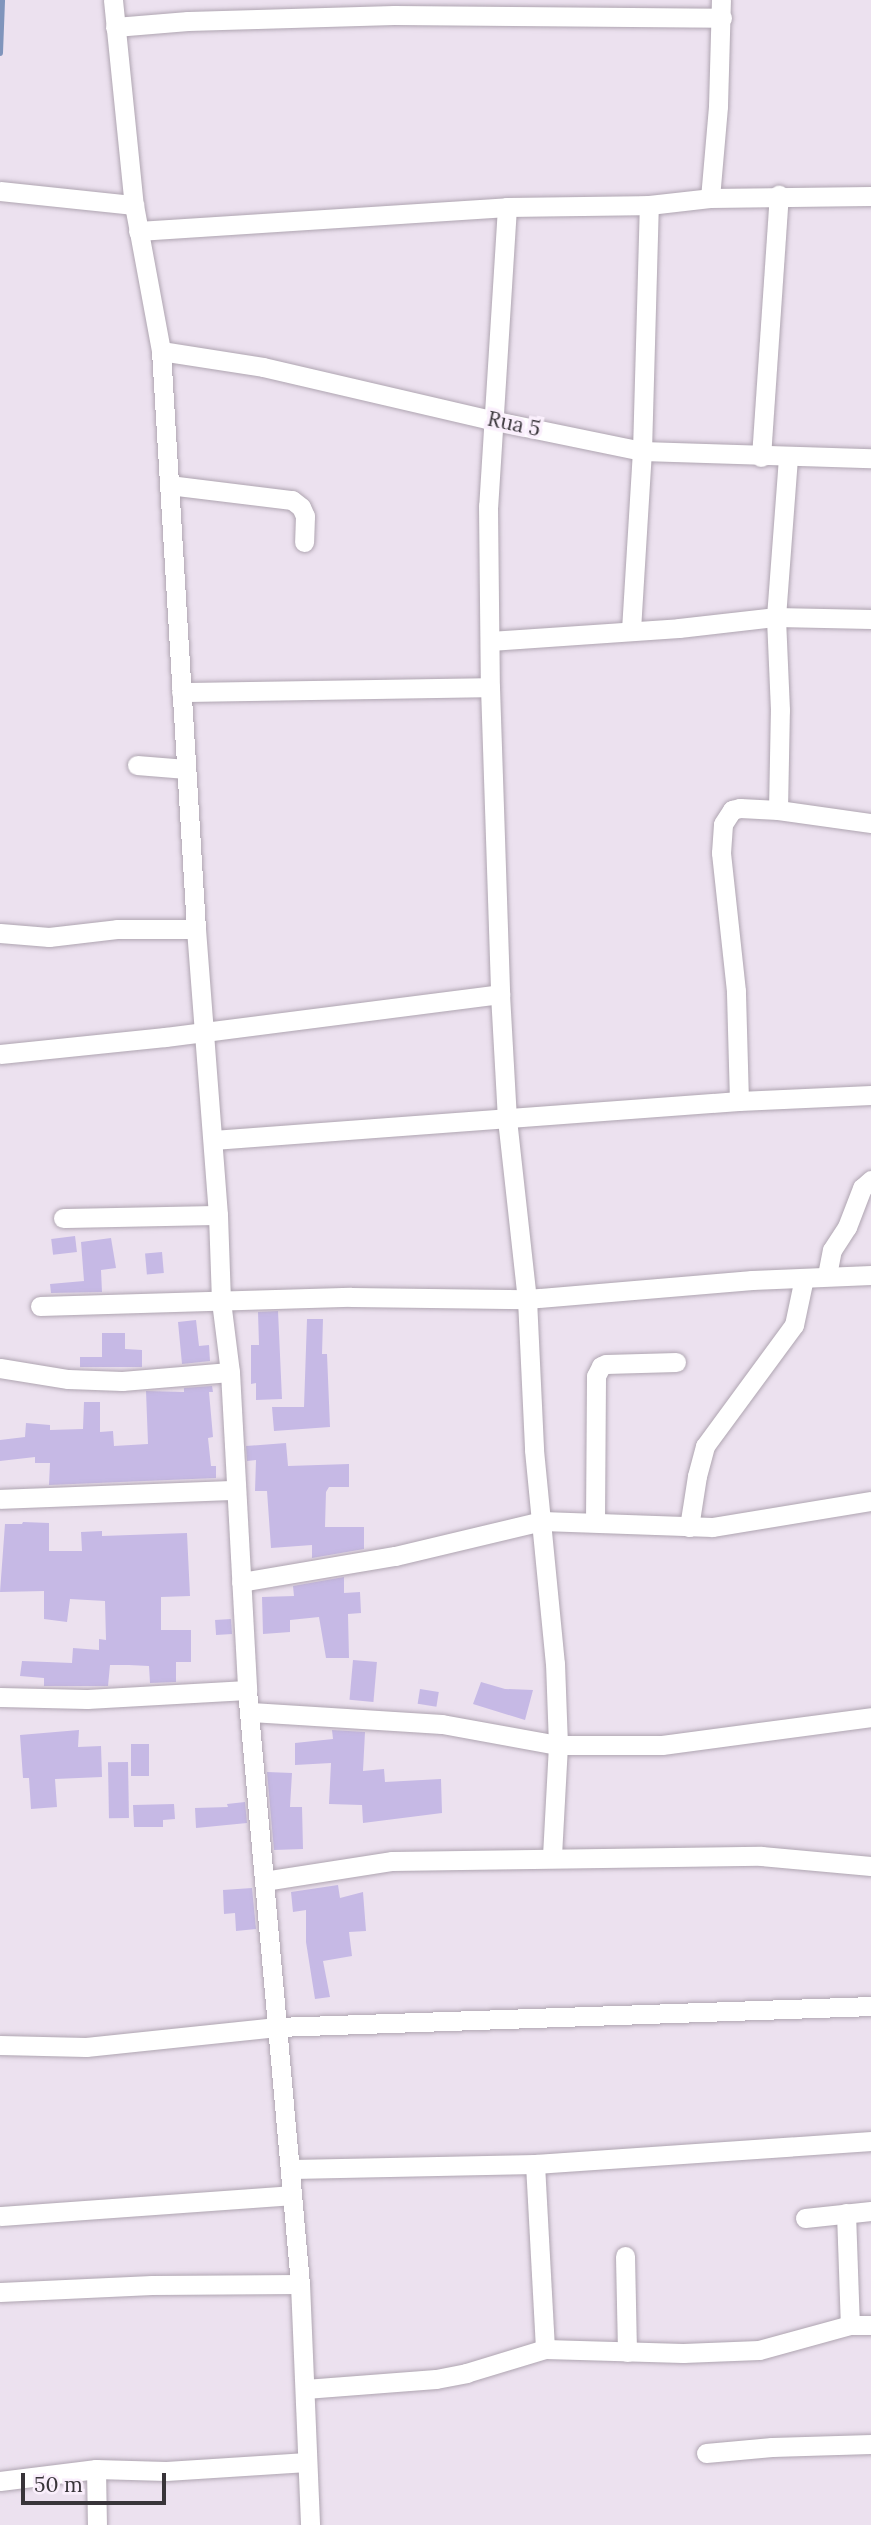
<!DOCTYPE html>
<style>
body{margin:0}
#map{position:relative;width:871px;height:2525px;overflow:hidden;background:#ece1ef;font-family:Lora,serif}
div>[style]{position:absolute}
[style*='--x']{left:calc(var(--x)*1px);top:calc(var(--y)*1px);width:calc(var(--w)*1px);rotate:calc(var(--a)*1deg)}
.stream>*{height:6px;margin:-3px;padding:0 3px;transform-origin:3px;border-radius:3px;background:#8095bc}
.building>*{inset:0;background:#c6b9e5;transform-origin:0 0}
.roads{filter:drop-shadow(0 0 2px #afa5b1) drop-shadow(0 0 2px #afa5b1)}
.minor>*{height:19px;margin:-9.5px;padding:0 9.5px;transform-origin:9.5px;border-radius:9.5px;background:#fff}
span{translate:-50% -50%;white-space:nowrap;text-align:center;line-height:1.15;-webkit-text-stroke:7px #faeffc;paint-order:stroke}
.street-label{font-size:21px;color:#383439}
.scale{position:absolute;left:21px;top:2473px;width:145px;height:32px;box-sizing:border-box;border:4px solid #383439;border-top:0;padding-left:9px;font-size:21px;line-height:24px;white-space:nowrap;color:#383439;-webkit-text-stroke:5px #faeffc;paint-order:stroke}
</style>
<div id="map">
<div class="stream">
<i style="--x:0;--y:53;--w:53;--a:-87.8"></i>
</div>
<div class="building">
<i style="left:75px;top:1236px;width:16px;height:24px;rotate:83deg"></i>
<i style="clip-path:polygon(111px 1238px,116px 1268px,101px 1270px,102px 1292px,51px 1293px,50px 1284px,84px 1281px,81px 1242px)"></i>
<i style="left:162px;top:1252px;width:21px;height:17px;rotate:85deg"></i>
<i style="clip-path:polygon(278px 1311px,282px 1399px,256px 1400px,256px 1383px,251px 1384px,251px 1345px,259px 1345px,258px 1312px)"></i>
<i style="clip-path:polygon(307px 1319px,323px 1319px,322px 1354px,327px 1354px,330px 1427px,274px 1431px,272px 1407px,304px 1407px)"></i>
<i style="clip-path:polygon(196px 1320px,199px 1346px,209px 1345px,210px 1361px,182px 1364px,178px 1322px)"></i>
<i style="clip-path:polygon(102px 1333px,125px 1333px,125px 1349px,142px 1350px,142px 1367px,80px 1367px,80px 1357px,102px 1357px)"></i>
<i style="clip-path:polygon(212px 1386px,213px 1392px,209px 1392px,213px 1437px,208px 1438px,211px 1466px,216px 1466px,216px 1478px,49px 1485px,50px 1463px,35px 1463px,35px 1457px,0 1461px,0 1440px,25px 1437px,26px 1423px,50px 1425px,50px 1430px,83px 1429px,84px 1402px,100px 1402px,100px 1432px,113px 1431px,114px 1446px,148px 1444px,146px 1391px,184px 1392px,184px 1388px)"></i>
<i style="clip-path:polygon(286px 1443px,288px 1466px,349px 1464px,349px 1487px,329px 1487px,326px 1492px,325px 1527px,364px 1527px,364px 1549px,312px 1558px,312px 1545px,271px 1548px,267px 1491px,255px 1491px,256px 1460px,247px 1461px,246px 1446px)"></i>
<i style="clip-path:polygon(23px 1522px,49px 1523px,49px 1551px,82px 1551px,81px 1532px,102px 1531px,102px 1536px,187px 1533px,190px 1596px,161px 1597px,161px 1630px,191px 1630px,191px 1662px,176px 1662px,176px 1682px,150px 1683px,149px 1666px,129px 1665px,110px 1665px,108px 1686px,44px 1686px,44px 1678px,20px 1676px,22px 1661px,72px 1663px,73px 1648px,99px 1650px,99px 1639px,106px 1640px,105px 1601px,70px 1599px,67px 1622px,44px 1619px,44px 1591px,0 1592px,5px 1524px,22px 1524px)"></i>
<i style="clip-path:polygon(344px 1577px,344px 1593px,360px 1592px,361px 1613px,348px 1614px,349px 1658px,326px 1658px,319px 1617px,290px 1620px,290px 1632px,263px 1634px,262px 1597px,294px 1596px,293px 1586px)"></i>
<i style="left:231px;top:1619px;width:15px;height:16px;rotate:86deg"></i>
<i style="left:353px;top:1660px;width:24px;height:40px;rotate:5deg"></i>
<i style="clip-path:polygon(481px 1682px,505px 1689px,533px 1690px,525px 1720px,473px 1704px)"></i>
<i style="left:420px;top:1689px;width:19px;height:15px;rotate:9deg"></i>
<i style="clip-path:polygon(79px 1730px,78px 1747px,101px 1746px,102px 1777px,55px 1779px,57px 1807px,31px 1809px,29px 1778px,23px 1778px,20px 1735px)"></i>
<i style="clip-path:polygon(332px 1730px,365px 1732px,363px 1771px,384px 1769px,385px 1782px,441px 1779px,442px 1813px,363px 1823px,362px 1805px,329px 1804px,331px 1763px,295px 1765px,295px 1743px,333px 1739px)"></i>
<i style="left:131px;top:1744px;width:18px;height:32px"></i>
<i style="left:128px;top:1762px;width:56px;height:20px;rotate:89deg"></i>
<i style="clip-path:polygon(267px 1772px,292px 1773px,290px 1807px,302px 1807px,303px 1849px,274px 1850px)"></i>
<i style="clip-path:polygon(245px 1802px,247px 1823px,196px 1828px,195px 1808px,228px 1807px,227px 1804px)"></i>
<i style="clip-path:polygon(174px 1804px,175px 1819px,163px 1820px,163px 1827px,134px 1827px,133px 1805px)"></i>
<i style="clip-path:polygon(338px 1885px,340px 1898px,363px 1892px,366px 1931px,349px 1932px,352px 1956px,323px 1961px,330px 1997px,315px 1999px,306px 1942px,306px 1910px,293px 1912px,291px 1892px)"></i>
<i style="clip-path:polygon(252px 1888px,256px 1929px,236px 1931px,235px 1913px,224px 1914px,223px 1890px)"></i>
</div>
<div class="roads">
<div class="minor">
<i style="--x:113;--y:0;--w:206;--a:84.2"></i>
<i style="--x:134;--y:205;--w:148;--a:79.5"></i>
<i style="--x:161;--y:351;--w:579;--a:86.53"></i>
<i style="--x:196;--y:929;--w:287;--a:85.6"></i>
<i style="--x:218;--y:1215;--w:86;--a:88"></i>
<i style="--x:221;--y:1301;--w:72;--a:82.8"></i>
<i style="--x:230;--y:1372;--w:318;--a:86.9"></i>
<i style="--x:247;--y:1690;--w:596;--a:84.9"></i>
<i style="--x:300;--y:2284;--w:241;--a:87.6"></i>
<i style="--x:115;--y:27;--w:73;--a:-4.7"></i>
<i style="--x:188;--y:21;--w:206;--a:-1.7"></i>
<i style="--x:394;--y:15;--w:328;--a:0.5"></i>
<i style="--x:0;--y:191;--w:135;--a:6"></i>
<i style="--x:710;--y:198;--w:92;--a:-85"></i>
<i style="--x:718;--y:106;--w:106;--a:-88.4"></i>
<i style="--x:507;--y:207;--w:300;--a:93.6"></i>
<i style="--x:488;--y:506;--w:181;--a:89.4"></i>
<i style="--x:490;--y:687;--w:307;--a:88.1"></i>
<i style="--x:500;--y:994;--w:125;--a:86.8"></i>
<i style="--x:507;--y:1119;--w:181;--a:83.7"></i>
<i style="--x:527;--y:1299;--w:151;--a:87.3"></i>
<i style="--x:534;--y:1450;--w:214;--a:84.4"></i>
<i style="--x:555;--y:1663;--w:82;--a:87.9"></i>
<i style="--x:558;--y:1745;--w:112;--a:93.1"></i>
<i style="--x:138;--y:231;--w:370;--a:-3.7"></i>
<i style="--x:507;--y:207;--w:142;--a:-0.8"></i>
<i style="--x:649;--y:205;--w:61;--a:-6.5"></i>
<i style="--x:710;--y:198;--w:161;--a:-0.7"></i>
<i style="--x:161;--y:351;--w:103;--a:8.9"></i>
<i style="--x:263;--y:367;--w:234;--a:13.1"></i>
<i style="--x:491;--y:420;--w:154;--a:11.6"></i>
<i style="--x:642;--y:451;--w:229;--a:1.8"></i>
<i style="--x:761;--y:457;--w:263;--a:-86.1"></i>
<i style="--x:169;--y:485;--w:124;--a:7"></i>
<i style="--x:292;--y:500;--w:11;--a:38"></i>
<i style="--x:301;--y:507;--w:10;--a:66"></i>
<i style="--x:305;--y:516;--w:26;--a:92"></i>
<i style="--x:631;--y:630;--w:179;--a:-86.5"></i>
<i style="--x:642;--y:451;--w:246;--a:-88.4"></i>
<i style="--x:490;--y:641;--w:189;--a:-3.9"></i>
<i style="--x:679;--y:628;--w:98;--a:-6.5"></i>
<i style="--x:776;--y:617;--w:95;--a:1.2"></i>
<i style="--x:181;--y:692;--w:309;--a:-0.9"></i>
<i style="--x:137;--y:765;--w:49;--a:4.7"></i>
<i style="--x:778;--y:810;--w:100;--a:-88.9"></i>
<i style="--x:780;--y:710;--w:93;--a:-92.5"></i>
<i style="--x:776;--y:617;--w:160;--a:-85.7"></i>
<i style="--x:0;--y:933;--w:49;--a:4.7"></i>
<i style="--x:49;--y:937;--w:68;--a:-6.7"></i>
<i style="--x:117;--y:929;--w:79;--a:0"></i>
<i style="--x:0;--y:1054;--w:166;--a:-5.9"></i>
<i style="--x:165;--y:1037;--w:338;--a:-7.3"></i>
<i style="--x:739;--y:1101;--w:110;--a:-91.6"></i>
<i style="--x:736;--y:991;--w:139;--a:-96.2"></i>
<i style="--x:721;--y:853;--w:29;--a:-86"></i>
<i style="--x:723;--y:824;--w:17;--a:-57"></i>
<i style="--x:732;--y:810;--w:8;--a:-14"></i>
<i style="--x:740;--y:808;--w:38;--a:3"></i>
<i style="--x:778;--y:810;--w:94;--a:8"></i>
<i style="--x:213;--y:1140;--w:527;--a:-4.24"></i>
<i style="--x:739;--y:1101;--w:132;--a:-2.6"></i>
<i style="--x:63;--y:1218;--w:155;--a:-1.1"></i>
<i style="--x:827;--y:1275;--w:25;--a:-79"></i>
<i style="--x:832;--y:1250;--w:27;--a:-57"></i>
<i style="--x:847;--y:1227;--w:42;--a:-69"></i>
<i style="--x:862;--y:1188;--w:12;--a:-42"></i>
<i style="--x:40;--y:1306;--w:311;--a:-1.7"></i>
<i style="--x:351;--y:1297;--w:176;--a:0.7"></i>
<i style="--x:527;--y:1299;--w:226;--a:-4.8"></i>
<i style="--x:752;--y:1280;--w:119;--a:-2.4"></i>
<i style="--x:0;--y:1368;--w:69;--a:9.2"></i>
<i style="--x:68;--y:1379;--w:54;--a:2.1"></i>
<i style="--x:122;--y:1381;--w:108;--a:-4.8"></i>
<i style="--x:0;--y:1499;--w:235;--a:-2.2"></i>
<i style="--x:595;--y:1522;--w:146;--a:-89.6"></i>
<i style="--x:596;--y:1376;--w:11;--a:-63"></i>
<i style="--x:601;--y:1366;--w:5;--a:-22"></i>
<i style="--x:606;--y:1364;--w:70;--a:-1.6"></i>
<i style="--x:689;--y:1527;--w:52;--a:-81.1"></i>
<i style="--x:697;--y:1476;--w:31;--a:-75"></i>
<i style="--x:705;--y:1446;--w:150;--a:-53.7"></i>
<i style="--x:794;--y:1325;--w:48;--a:-78"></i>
<i style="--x:241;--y:1582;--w:156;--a:-9.6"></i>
<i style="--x:395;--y:1556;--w:151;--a:-13.4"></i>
<i style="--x:542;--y:1521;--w:170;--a:2"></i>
<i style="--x:712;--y:1527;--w:161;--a:-9.3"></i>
<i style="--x:0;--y:1697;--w:87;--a:1.3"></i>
<i style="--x:87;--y:1699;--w:160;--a:-3.2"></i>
<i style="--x:251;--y:1712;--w:191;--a:3.6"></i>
<i style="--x:442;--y:1724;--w:118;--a:10.3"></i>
<i style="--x:558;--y:1745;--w:104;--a:0"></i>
<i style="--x:662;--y:1745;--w:211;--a:-7.6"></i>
<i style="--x:264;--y:1881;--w:130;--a:-8.9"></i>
<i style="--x:392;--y:1861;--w:369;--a:-0.8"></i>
<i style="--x:761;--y:1856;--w:110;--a:5.2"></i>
<i style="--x:0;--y:2045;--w:86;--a:1.3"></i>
<i style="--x:86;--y:2047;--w:192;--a:-6"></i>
<i style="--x:277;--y:2027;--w:594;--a:-2.02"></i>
<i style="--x:535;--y:2164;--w:185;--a:86.9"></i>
<i style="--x:292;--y:2169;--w:243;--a:-1.2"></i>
<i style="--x:535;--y:2164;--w:337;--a:-3.9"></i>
<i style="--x:846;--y:2213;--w:112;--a:88"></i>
<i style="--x:0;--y:2216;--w:292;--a:-4.1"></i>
<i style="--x:805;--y:2218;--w:66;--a:-6.1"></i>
<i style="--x:625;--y:2256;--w:96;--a:88.8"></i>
<i style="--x:0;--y:2292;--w:152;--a:-2.6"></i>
<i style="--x:152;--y:2285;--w:148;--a:-0.4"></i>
<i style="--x:305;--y:2389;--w:131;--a:-4.4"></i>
<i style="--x:436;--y:2379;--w:31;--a:-11"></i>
<i style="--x:466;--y:2373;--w:83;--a:-16.9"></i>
<i style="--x:545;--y:2349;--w:138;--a:1.7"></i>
<i style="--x:683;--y:2353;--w:76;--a:-2.3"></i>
<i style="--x:759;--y:2350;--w:94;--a:-15.4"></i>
<i style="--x:850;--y:2325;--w:21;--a:0"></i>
<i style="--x:706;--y:2453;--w:66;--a:-5.2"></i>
<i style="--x:772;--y:2447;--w:99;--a:-1.7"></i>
<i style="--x:96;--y:2469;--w:56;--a:89"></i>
<i style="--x:0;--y:2481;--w:97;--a:-7.1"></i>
<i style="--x:96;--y:2469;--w:70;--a:1.6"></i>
<i style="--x:166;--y:2471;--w:141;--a:-3.7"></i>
</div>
</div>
<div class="street-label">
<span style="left:514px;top:424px;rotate:12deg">Rua 5</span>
</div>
<div class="scale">50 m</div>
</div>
